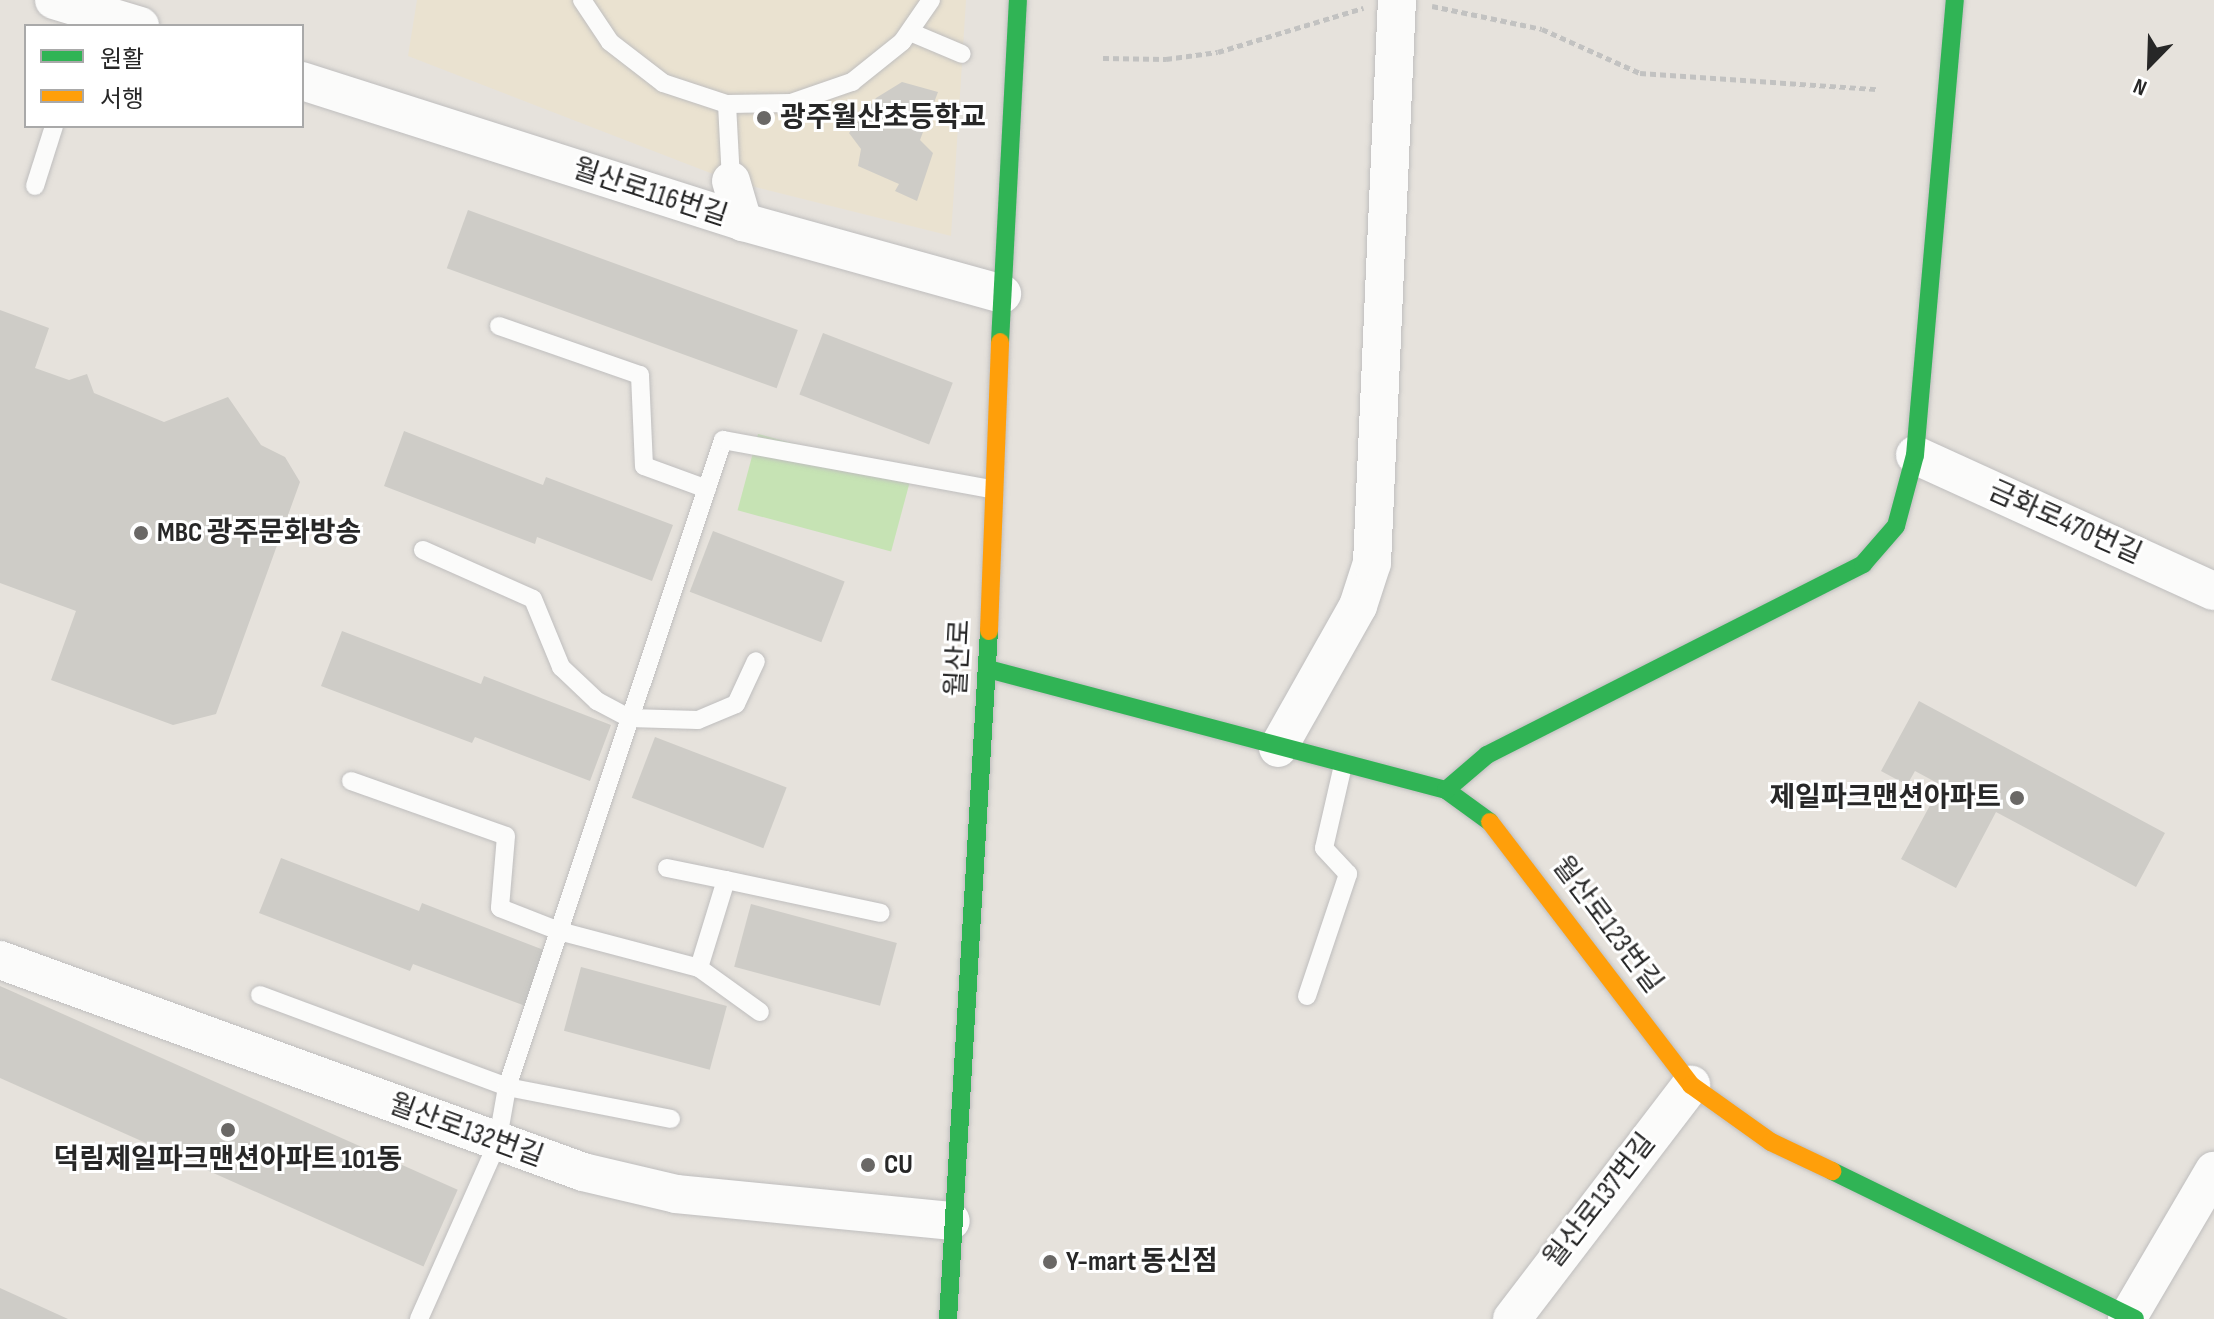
<!DOCTYPE html>
<meta charset="utf-8">
<style>
body{margin:0}
#map{position:relative;width:2214px;height:1319px;overflow:hidden;background:#e6e2dc;font-family:"Sofia Sans Condensed","Noto Sans KR",sans-serif}
div>[style]{position:absolute}
[style*='--x']{left:calc(var(--x)*1px);top:calc(var(--y)*1px);width:calc(var(--w)*1px);rotate:calc(var(--a)*1deg)}
.education>*{inset:0;background:#eae2d0}
.green>*{inset:0;background:#c6e3b4;transform-origin:0 0}
.building>*{inset:0;background:#ceccc7;transform-origin:0 0}
.path>*{height:5px;margin-top:-2.5px;transform-origin:0;background:repeating-linear-gradient(90deg,#c2c2c1 0 6px,transparent 0 10px)}
.roads{filter:drop-shadow(0 0 2px #bfbebe) drop-shadow(0 0 2px #bfbebe)}
.lane>*{height:18px;margin:-9px;padding:0 9px;transform-origin:9px;border-radius:9px;background:#fbfbfa}
.street>*{height:38px;margin:-19px;padding:0 19px;transform-origin:19px;border-radius:19px;background:#fbfbfa}
.fast>*{height:18px;margin:-9px;padding:0 9px;transform-origin:9px;border-radius:9px;background:#30b455}
.slow>*{height:18px;margin:-9px;padding:0 9px;transform-origin:9px;border-radius:9px;background:#ff9f0a}
.dots>*{width:22px;height:22px;translate:-50% -50%;box-sizing:border-box;border:4px solid #fff;border-radius:50%}
span{translate:-50% -50%;white-space:nowrap;text-align:center;line-height:1.15;-webkit-text-stroke:6px #fff;paint-order:stroke}
.poi-label{font-size:28px;color:#272727;font-weight:700}
.left{translate:0 -50%;text-align:left}
.right{translate:-100% -50%;text-align:right}
.street-label{font-size:28px;color:#272727}
.legend{position:absolute;left:24px;top:24px;width:280px;height:104px;box-sizing:border-box;background:#fff;border:2px solid #a9a9a9;margin:0;padding:10px 14px;list-style:none;font-size:24px;color:#272727}
.legend li{display:flex;align-items:center;gap:16px;height:40px}
.legend b{width:40px;border:2px solid #a9a9a9}
.north{position:absolute;left:2110px;top:24px;width:80px;height:80px;-webkit-text-stroke:6px #fff;paint-order:stroke;rotate:203deg;font-size:22px;font-weight:700;line-height:32px;text-align:center;color:#272727}
.north::after{content:'';display:block;margin:auto;width:28px;height:36px;background:#272727;clip-path:polygon(50% 0,100% 100%,50% 72%,0 100%)}
</style>
<div id="map">
<div class="education">
<i style="clip-path:polygon(417px 0,966px 0,951px 236px,731px 181px,408px 56px)"></i>
</div>
<div class="green">
<i style="left:758px;top:434px;width:159px;height:79px;rotate:15deg"></i>
</div>
<div class="building">
<i style="clip-path:polygon(902px 82px,938px 92px,920px 140px,933px 153px,917px 201px,895px 191px,899px 184px,858px 166px,861px 149px,849px 133px,876px 98px)"></i>
<i style="left:468px;top:210px;width:351px;height:62px;rotate:20deg"></i>
<i style="clip-path:polygon(0 310px,49px 328px,35px 368px,69px 380px,87px 374px,94px 393px,164px 422px,228px 397px,261px 445px,285px 457px,300px 482px,216px 714px,173px 725px,51px 680px,76px 611px,0 583px)"></i>
<i style="left:823px;top:333px;width:139px;height:66px;rotate:21deg"></i>
<i style="clip-path:polygon(404px 431px,543px 485px,546px 477px,673px 525px,652px 581px,537px 537px,535px 544px,384px 486px)"></i>
<i style="left:713px;top:531px;width:141px;height:65px;rotate:21deg"></i>
<i style="clip-path:polygon(342px 631px,481px 684px,484px 676px,611px 725px,590px 781px,475px 737px,472px 743px,321px 686px)"></i>
<i style="clip-path:polygon(1919px 701px,2165px 833px,2136px 887px,1996px 812px,1956px 888px,1901px 859px,1941px 785px,1915px 771px,1907px 785px,1881px 771px)"></i>
<i style="left:655px;top:737px;width:141px;height:65px;rotate:21deg"></i>
<i style="clip-path:polygon(281px 858px,419px 911px,422px 903px,549px 952px,528px 1007px,413px 964px,410px 971px,259px 913px)"></i>
<i style="left:751px;top:904px;width:151px;height:65px;rotate:15deg"></i>
<i style="left:581px;top:967px;width:151px;height:66px;rotate:15deg"></i>
<i style="left:0;top:986px;width:501px;height:84px;rotate:24deg"></i>
<i style="clip-path:polygon(0 1288px,68px 1319px,0 1319px)"></i>
</div>
<div class="path">
<i style="--x:1432;--y:6;--w:112;--a:11.8"></i>
<i style="--x:1542;--y:29;--w:107;--a:24.2"></i>
<i style="--x:1640;--y:73;--w:237;--a:3.9"></i>
<i style="--x:1103;--y:58;--w:63;--a:0.9"></i>
<i style="--x:1166;--y:59;--w:52;--a:-7.7"></i>
<i style="--x:1218;--y:52;--w:152;--a:-16.9"></i>
</div>
<div class="roads">
<div class="lane">
<i style="--x:582;--y:0;--w:50;--a:56.3"></i>
<i style="--x:610;--y:42;--w:67;--a:37.7"></i>
<i style="--x:663;--y:83;--w:67;--a:18.2"></i>
<i style="--x:727;--y:104;--w:64;--a:-0.9"></i>
<i style="--x:791;--y:103;--w:65;--a:-19"></i>
<i style="--x:852;--y:82;--w:64;--a:-38.7"></i>
<i style="--x:902;--y:42;--w:51;--a:-55.4"></i>
<i style="--x:910;--y:32;--w:56;--a:22.9"></i>
<i style="--x:727;--y:104;--w:77;--a:87"></i>
<i style="--x:35;--y:186;--w:63;--a:-72.4"></i>
<i style="--x:499;--y:326;--w:149;--a:19.2"></i>
<i style="--x:640;--y:375;--w:91;--a:87.5"></i>
<i style="--x:644;--y:466;--w:67;--a:20.1"></i>
<i style="--x:423;--y:550;--w:120;--a:24"></i>
<i style="--x:533;--y:599;--w:74;--a:67.6"></i>
<i style="--x:561;--y:667;--w:50;--a:43.4"></i>
<i style="--x:597;--y:701;--w:36;--a:28"></i>
<i style="--x:629;--y:718;--w:69;--a:1.7"></i>
<i style="--x:698;--y:720;--w:41;--a:-22.8"></i>
<i style="--x:736;--y:704;--w:47;--a:-65.1"></i>
<i style="--x:351;--y:781;--w:164;--a:19.5"></i>
<i style="--x:506;--y:836;--w:72;--a:94.8"></i>
<i style="--x:500;--y:908;--w:63;--a:21.3"></i>
<i style="--x:559;--y:931;--w:145;--a:14.8"></i>
<i style="--x:699;--y:968;--w:75;--a:35.8"></i>
<i style="--x:667;--y:868;--w:60;--a:11.5"></i>
<i style="--x:726;--y:880;--w:92;--a:107.1"></i>
<i style="--x:726;--y:880;--w:158;--a:12"></i>
<i style="--x:260;--y:995;--w:264;--a:20.4"></i>
<i style="--x:507;--y:1087;--w:167;--a:11"></i>
<i style="--x:1307;--y:996;--w:129;--a:-71.4"></i>
<i style="--x:1348;--y:874;--w:35;--a:-133"></i>
<i style="--x:1324;--y:848;--w:85;--a:-77.1"></i>
<i style="--x:419;--y:1319;--w:192;--a:-66"></i>
<i style="--x:497;--y:1144;--w:58;--a:-80"></i>
<i style="--x:507;--y:1087;--w:682;--a:-71.54"></i>
<i style="--x:723;--y:440;--w:272;--a:10.4"></i>
</div>
<div class="street">
<i style="--x:54;--y:0;--w:90;--a:16.8"></i>
<i style="--x:302;--y:81;--w:463;--a:17.7"></i>
<i style="--x:743;--y:222;--w:269;--a:15.5"></i>
<i style="--x:731;--y:181;--w:43;--a:73.7"></i>
<i style="--x:1915;--y:455;--w:328;--a:24.5"></i>
<i style="--x:1278;--y:748;--w:163;--a:-60.6"></i>
<i style="--x:1358;--y:606;--w:45;--a:-72"></i>
<i style="--x:1372;--y:563;--w:564;--a:-87.46"></i>
<i style="--x:0;--y:960;--w:620;--a:19.98"></i>
<i style="--x:583;--y:1172;--w:96;--a:13.3"></i>
<i style="--x:676;--y:1194;--w:276;--a:5.6"></i>
<i style="--x:1512;--y:1319;--w:295;--a:-52.6"></i>
<i style="--x:2127;--y:1319;--w:172;--a:-59.6"></i>
</div>
<div class="fast">
<i style="--x:1000;--y:342;--w:342;--a:-87"></i>
<i style="--x:988;--y:669;--w:474;--a:14.8"></i>
<i style="--x:1446;--y:790;--w:54;--a:36"></i>
<i style="--x:1446;--y:790;--w:54;--a:-40.5"></i>
<i style="--x:1487;--y:755;--w:422;--a:-26.9"></i>
<i style="--x:1863;--y:564;--w:50;--a:-49"></i>
<i style="--x:1896;--y:526;--w:73;--a:-75"></i>
<i style="--x:1915;--y:455;--w:457;--a:-85"></i>
<i style="--x:1832;--y:1171;--w:337;--a:26"></i>
<i style="--x:948;--y:1319;--w:689;--a:-86.59"></i>
</div>
<div class="slow">
<i style="--x:989;--y:631;--w:289;--a:-87.8"></i>
<i style="--x:1490;--y:822;--w:331;--a:52.6"></i>
<i style="--x:1691;--y:1085;--w:98;--a:35.5"></i>
<i style="--x:1771;--y:1142;--w:68;--a:25.4"></i>
</div>
</div>
<div class="dots">
<i style="left:764px;top:118px;background:#6a6866"></i>
<i style="left:141px;top:533px;background:#6a6866"></i>
<i style="left:2017px;top:798px;background:#6a6866"></i>
<i style="left:228px;top:1130px;background:#6a6866"></i>
<i style="left:868px;top:1165px;background:#6a6866"></i>
<i style="left:1050px;top:1262px;background:#6a6866"></i>
</div>
<div class="poi-label">
<span class="left" style="left:780px;top:118px">광주월산초등학교</span>
<span class="left" style="left:157px;top:533px">MBC 광주문화방송</span>
<span class="right" style="left:2001px;top:798px">제일파크맨션아파트</span>
<span style="left:228px;top:1160px">덕림제일파크맨션아파트 101동</span>
<span class="left" style="left:884px;top:1165px">CU</span>
<span class="left" style="left:1066px;top:1262px">Y-mart 동신점</span>
</div>
<div class="street-label">
<span style="left:650px;top:193px;rotate:18deg">월산로116번길</span>
<span style="left:2065px;top:523px;rotate:24deg">금화로470번길</span>
<span style="left:959px;top:658px;rotate:-87deg">월산로</span>
<span style="left:1607px;top:925px;rotate:53deg">월산로123번길</span>
<span style="left:466px;top:1131px;rotate:20deg">월산로132번길</span>
<span style="left:1600px;top:1201px;rotate:-52deg">월산로137번길</span>
</div>
<ul class="legend">
<li><b style="height:10px;background:#30b455"></b>원활</li>
<li><b style="height:10px;background:#ff9f0a"></b>서행</li>
</ul>
<div class="north">N</div>
</div>
